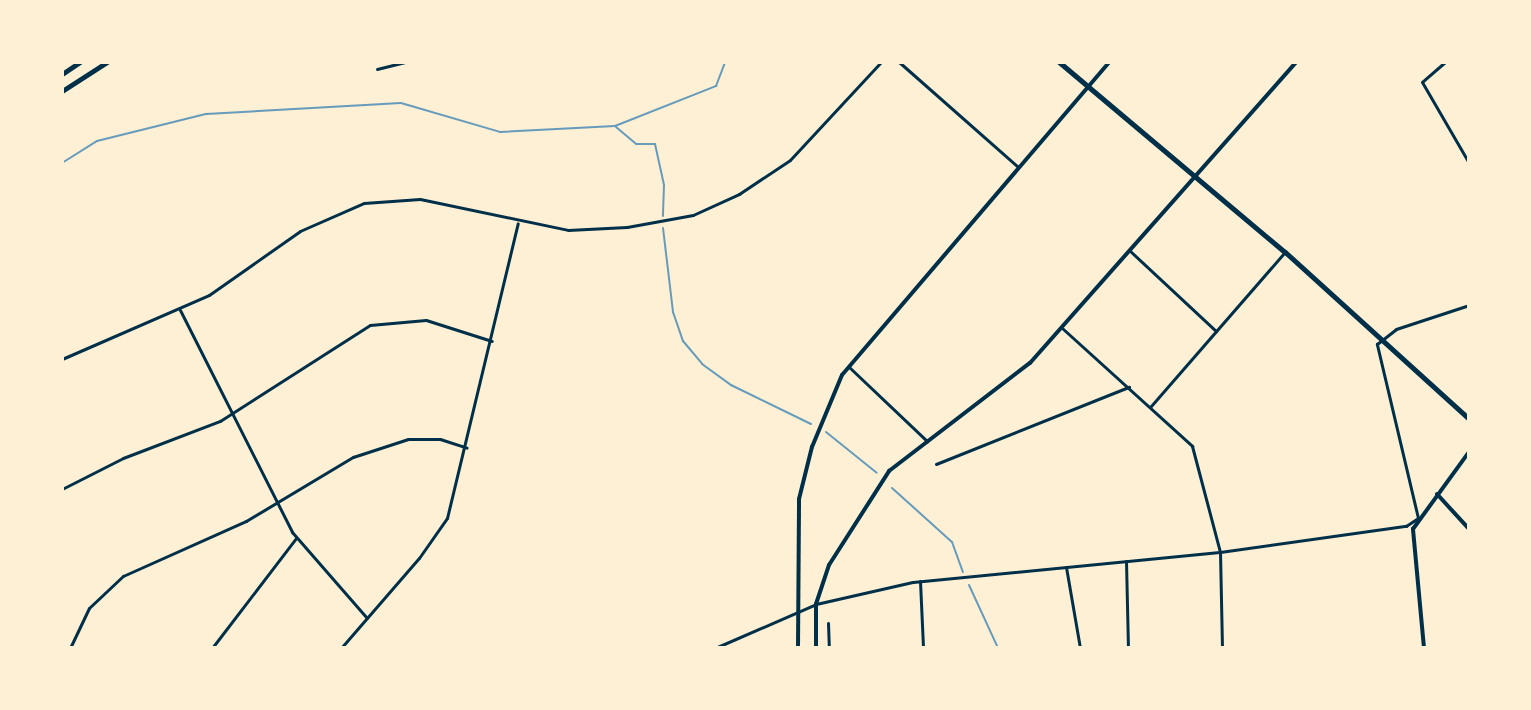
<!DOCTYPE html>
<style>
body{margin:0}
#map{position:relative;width:1531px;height:710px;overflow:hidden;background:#fdf0d5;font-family:"Zilla Slab",serif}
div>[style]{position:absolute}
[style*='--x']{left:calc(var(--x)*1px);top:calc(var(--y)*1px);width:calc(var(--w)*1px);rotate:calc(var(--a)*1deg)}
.stream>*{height:2px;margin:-1px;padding:0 1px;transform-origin:1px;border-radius:1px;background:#669bbc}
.minor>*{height:3px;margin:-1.5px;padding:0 1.5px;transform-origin:1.5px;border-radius:1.5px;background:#003049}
.tertiary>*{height:4px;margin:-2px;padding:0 2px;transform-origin:2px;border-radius:2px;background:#003049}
.secondary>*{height:4px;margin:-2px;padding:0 2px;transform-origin:2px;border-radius:2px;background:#003049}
.primary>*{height:5px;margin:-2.5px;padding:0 2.5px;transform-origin:2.5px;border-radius:2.5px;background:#003049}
.motorway>*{height:5px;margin:-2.5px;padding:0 2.5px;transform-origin:2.5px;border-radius:2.5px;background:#003049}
span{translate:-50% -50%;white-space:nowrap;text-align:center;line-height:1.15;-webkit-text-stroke:8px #fdf0d5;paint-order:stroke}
.frame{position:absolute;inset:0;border:64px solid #fdf0d5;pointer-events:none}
</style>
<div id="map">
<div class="stream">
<i style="--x:616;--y:127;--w:26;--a:40"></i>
<i style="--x:636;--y:144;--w:19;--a:0"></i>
<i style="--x:655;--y:144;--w:42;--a:77.6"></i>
<i style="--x:664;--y:185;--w:31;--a:92"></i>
<i style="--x:62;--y:163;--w:41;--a:-32.2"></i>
<i style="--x:97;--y:141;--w:112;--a:-13.9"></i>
<i style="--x:206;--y:114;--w:195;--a:-3.2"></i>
<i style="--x:401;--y:103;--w:103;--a:16.3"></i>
<i style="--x:500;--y:132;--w:115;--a:-3"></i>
<i style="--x:615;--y:126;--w:109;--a:-21.6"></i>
<i style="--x:716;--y:86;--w:26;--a:-69"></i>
<i style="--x:663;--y:228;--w:85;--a:83.2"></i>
<i style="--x:673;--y:312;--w:31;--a:71"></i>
<i style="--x:683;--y:341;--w:30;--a:50"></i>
<i style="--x:702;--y:364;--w:36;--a:36"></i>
<i style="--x:731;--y:385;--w:89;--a:26"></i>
<i style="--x:826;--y:432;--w:65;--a:38.8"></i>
<i style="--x:892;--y:488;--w:81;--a:42"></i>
<i style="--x:952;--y:542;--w:32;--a:70"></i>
<i style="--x:969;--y:585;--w:69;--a:65.3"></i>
</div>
<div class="minor">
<i style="--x:899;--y:62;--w:159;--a:41.4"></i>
<i style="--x:1445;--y:62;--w:30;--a:139"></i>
<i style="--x:1422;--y:82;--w:94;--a:59.9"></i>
<i style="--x:377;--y:69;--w:30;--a:-14"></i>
<i style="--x:1129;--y:250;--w:119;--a:43"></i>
<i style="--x:180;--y:310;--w:249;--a:63.2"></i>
<i style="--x:292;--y:532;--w:114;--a:48.9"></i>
<i style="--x:1062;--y:328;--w:176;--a:42.2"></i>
<i style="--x:1192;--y:446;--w:110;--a:75.2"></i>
<i style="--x:1220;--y:552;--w:96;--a:88.8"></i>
<i style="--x:62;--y:359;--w:160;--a:-23.5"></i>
<i style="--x:209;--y:295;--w:111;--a:-35.1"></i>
<i style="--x:300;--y:231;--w:70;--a:-23.6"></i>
<i style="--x:364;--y:203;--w:56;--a:-4.1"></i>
<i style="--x:420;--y:199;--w:151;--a:11.8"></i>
<i style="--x:568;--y:230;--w:59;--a:-2.9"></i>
<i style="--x:627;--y:227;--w:67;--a:-10.3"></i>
<i style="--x:693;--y:215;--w:51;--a:-24.5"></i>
<i style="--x:739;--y:194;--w:61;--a:-33.7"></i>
<i style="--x:790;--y:160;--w:134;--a:-47.1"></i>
<i style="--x:849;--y:367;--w:108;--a:43.5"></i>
<i style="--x:1151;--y:406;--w:204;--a:-49"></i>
<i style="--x:936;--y:464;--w:208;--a:-21.8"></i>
<i style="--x:62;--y:489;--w:68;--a:-26.9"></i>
<i style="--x:123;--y:458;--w:104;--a:-20.9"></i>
<i style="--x:220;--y:421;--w:178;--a:-32.6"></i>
<i style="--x:370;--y:325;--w:56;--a:-5.1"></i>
<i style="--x:426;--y:320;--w:69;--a:17.7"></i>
<i style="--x:1126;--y:561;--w:87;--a:88.7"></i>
<i style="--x:1066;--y:567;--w:82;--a:80.2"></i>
<i style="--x:920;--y:581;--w:67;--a:87.4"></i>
<i style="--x:828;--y:623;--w:25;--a:88"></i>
<i style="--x:70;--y:648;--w:44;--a:-64.6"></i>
<i style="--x:89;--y:608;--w:47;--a:-43.3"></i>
<i style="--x:123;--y:576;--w:135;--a:-24.1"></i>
<i style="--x:246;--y:521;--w:125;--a:-30.9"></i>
<i style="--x:353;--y:457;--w:58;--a:-18.1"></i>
<i style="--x:408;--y:439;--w:32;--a:0"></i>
<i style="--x:440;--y:439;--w:28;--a:18"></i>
<i style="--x:212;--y:648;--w:138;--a:-52.6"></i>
<i style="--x:341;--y:648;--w:119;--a:-49.1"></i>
<i style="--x:419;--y:558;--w:49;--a:-55"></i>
<i style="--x:447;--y:518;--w:303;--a:-76.5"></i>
<i style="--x:715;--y:648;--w:110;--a:-23.5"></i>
<i style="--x:816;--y:604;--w:99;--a:-12.8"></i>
<i style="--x:913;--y:582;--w:308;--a:-5.6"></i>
<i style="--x:1220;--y:552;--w:188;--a:-8"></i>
<i style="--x:1406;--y:526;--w:14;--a:-34"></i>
<i style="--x:1418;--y:518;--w:179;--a:-103.3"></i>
<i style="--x:1377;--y:344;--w:24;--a:-38"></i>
<i style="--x:1396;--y:329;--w:77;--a:-18.2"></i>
</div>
<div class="tertiary">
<i style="--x:1437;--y:494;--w:47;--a:47.6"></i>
<i style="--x:1424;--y:648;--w:120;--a:-95.3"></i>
<i style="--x:1413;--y:529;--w:95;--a:-54"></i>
</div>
<div class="secondary">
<i style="--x:798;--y:648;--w:149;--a:-89.6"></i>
<i style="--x:799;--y:499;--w:54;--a:-76"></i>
<i style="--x:812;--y:447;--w:78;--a:-67.4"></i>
<i style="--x:842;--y:375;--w:411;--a:-49.5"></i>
<i style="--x:816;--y:648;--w:44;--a:-90"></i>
<i style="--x:816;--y:604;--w:41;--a:-71.6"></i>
<i style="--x:829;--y:565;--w:112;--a:-57.4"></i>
<i style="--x:889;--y:471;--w:178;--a:-37.5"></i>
<i style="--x:1030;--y:363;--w:402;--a:-48.5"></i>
</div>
<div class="primary">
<i style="--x:1059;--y:62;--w:295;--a:40.1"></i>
<i style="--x:1285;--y:252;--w:248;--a:42.2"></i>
</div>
<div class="motorway">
<i style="--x:62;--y:74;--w:22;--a:-34"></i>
<i style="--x:62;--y:91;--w:54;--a:-32.8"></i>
</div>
<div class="frame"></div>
</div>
